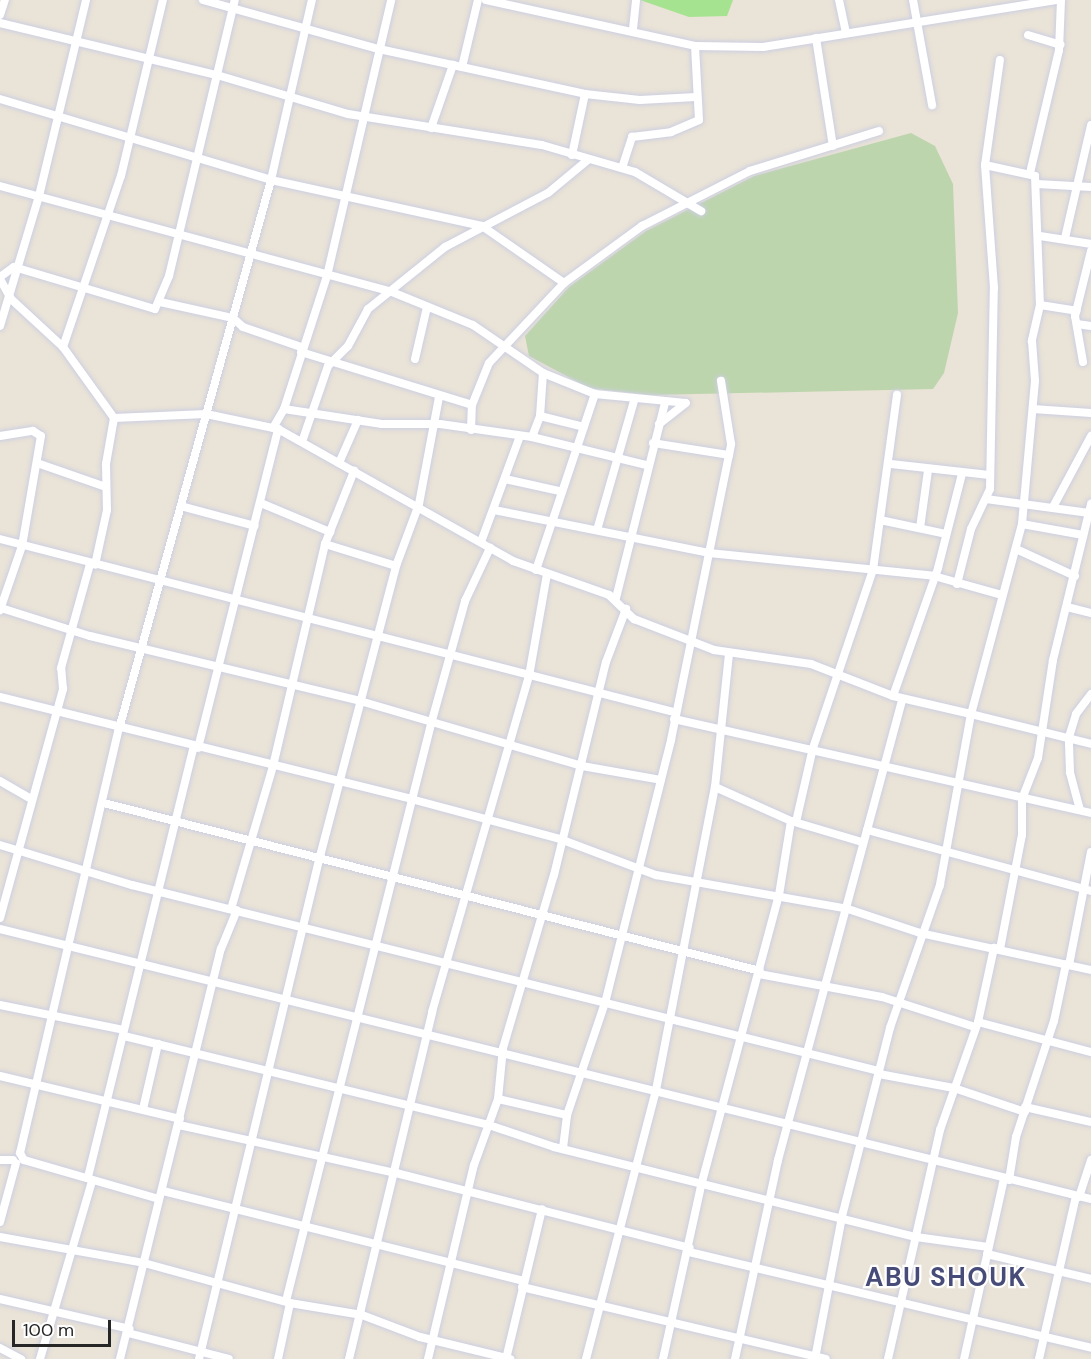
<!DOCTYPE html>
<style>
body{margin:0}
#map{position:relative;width:1091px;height:1359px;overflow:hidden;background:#eae3d7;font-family:"DM Sans",sans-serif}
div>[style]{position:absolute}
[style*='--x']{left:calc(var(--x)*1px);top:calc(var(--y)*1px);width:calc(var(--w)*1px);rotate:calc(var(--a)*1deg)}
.green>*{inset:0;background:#a6e390}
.cemetery>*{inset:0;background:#bdd5ad}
.roads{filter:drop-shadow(0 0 2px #cccfe1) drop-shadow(0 0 2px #cccfe1)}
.minor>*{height:8px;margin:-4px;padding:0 4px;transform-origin:4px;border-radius:4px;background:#fff}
span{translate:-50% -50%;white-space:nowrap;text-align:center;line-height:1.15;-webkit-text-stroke:4.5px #fff;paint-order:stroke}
.district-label{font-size:26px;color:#464b78;font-weight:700;letter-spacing:1.5px}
.scale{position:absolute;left:12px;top:1320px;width:99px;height:27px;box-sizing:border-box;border:3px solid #262626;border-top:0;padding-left:8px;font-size:18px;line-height:21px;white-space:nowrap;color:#262626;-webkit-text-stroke:4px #fff;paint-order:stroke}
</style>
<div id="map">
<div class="green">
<i style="clip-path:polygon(640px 0,733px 0,727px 16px,689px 17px)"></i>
</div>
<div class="cemetery">
<i style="clip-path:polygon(911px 133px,935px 146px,953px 184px,958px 313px,944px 373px,933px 389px,650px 395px,589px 388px,529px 356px,525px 336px,569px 287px,646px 231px,754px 176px)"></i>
</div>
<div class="roads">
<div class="minor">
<i style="--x:203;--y:0;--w:183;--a:15.6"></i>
<i style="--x:379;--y:49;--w:211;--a:12.3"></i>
<i style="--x:585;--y:94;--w:55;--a:6.2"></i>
<i style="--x:640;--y:100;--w:56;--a:-3.1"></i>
<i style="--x:486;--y:0;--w:214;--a:12.4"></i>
<i style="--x:695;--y:46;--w:68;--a:0.8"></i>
<i style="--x:763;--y:47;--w:297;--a:-9.1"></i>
<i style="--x:839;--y:0;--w:34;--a:78"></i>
<i style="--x:913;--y:0;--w:107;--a:79.7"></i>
<i style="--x:0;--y:15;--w:16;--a:-72"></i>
<i style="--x:0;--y:23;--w:223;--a:13.5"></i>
<i style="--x:217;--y:75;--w:137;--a:16.6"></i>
<i style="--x:348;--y:114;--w:196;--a:9.1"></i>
<i style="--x:542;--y:145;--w:97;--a:16.2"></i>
<i style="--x:635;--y:172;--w:77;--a:30.6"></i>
<i style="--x:633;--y:29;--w:29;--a:-84"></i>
<i style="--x:1028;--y:35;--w:34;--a:17"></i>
<i style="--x:816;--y:38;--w:109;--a:81.1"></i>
<i style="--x:462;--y:67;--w:69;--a:-76.6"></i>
<i style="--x:0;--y:99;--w:283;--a:16.6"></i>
<i style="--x:271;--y:180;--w:216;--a:12.3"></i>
<i style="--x:482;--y:226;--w:100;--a:34.8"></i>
<i style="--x:431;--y:128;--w:67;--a:-70.8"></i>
<i style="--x:572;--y:155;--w:62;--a:-78"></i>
<i style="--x:985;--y:165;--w:51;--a:12.4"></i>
<i style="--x:1035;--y:176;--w:129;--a:87.8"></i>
<i style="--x:1040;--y:305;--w:37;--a:103"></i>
<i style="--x:1032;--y:341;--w:40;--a:85.7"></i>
<i style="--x:1035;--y:381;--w:144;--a:95.2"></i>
<i style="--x:1022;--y:524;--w:197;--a:105"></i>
<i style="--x:971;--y:714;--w:124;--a:14"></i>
<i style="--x:622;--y:168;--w:33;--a:-72"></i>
<i style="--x:632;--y:137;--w:39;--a:-7"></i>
<i style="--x:671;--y:132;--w:30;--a:-23"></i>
<i style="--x:699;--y:120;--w:74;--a:-93.1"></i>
<i style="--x:1030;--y:173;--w:126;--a:-76.7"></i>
<i style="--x:1059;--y:50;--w:50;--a:-87.7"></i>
<i style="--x:1037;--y:184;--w:54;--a:3.2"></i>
<i style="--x:0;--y:186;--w:406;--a:15.1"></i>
<i style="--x:392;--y:292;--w:87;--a:22.2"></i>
<i style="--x:473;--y:325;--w:85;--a:34.4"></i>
<i style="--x:543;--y:373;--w:56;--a:22"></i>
<i style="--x:595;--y:394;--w:91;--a:5.6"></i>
<i style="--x:1040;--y:236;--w:52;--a:8.9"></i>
<i style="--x:1065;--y:238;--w:116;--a:-77"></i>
<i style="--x:0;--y:277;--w:17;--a:-36"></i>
<i style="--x:14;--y:267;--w:147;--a:16.6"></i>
<i style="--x:155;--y:309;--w:36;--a:-67"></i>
<i style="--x:169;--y:276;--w:284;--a:-76.6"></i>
<i style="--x:0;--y:279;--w:23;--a:61"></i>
<i style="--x:11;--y:299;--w:71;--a:42.7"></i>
<i style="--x:63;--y:347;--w:87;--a:54.3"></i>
<i style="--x:114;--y:418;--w:47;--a:99.9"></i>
<i style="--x:106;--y:464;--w:46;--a:88.8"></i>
<i style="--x:107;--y:510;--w:56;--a:102.3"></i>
<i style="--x:160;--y:302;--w:75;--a:12.4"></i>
<i style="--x:233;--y:318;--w:13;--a:42"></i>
<i style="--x:243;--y:327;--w:61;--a:19"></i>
<i style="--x:1040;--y:305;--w:37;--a:9"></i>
<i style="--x:1077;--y:324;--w:14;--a:8"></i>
<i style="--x:0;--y:326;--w:136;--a:-73.3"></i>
<i style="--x:39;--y:196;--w:202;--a:-76.5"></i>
<i style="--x:63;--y:347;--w:181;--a:-71.3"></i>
<i style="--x:121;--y:176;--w:181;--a:-76.6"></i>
<i style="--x:301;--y:352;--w:179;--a:17.2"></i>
<i style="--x:415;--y:359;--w:53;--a:-77"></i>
<i style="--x:1083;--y:362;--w:47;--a:-99.9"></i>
<i style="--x:1075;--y:316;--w:67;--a:-76.2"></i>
<i style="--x:284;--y:409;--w:140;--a:-72.1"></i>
<i style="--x:327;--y:276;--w:283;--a:-76.9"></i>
<i style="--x:1033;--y:409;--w:58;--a:3.9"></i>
<i style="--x:540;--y:416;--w:45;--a:14"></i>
<i style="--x:114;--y:418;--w:92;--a:-2.5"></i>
<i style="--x:206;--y:414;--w:74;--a:11.8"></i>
<i style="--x:278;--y:429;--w:270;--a:29.3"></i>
<i style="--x:513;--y:561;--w:102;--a:19.5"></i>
<i style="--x:609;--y:595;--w:35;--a:44"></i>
<i style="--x:634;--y:619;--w:86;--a:21.2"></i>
<i style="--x:714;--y:650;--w:98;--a:8.2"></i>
<i style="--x:811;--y:664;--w:88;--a:21.3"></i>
<i style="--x:893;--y:696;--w:80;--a:13"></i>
<i style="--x:971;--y:714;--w:174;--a:100.3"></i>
<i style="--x:940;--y:885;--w:151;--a:109.3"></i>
<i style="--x:890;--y:1028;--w:195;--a:104.3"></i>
<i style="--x:842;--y:1217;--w:145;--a:100.8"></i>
<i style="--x:659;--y:424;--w:34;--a:-38"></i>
<i style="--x:273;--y:428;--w:22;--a:-60"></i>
<i style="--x:284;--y:409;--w:99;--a:8.7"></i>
<i style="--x:382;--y:424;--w:58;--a:0"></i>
<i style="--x:440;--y:424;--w:93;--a:8"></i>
<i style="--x:532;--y:437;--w:117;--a:13.8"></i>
<i style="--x:471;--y:430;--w:25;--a:-88"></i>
<i style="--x:472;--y:405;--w:45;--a:-68"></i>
<i style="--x:489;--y:363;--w:110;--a:-46.8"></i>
<i style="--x:564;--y:283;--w:97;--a:-36.2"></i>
<i style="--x:642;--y:226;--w:121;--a:-27"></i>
<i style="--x:750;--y:171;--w:135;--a:-17.2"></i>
<i style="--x:0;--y:436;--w:33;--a:-9"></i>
<i style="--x:33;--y:431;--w:9;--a:32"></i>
<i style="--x:41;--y:436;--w:112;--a:99.8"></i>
<i style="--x:22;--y:546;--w:68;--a:109"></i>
<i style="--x:532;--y:437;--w:22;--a:-69"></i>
<i style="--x:540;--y:416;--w:43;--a:-86"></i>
<i style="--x:303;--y:439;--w:77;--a:-71.1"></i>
<i style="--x:328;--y:366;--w:28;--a:-45"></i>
<i style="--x:348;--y:346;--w:42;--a:-61.6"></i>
<i style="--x:368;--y:309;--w:99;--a:-38.8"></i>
<i style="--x:445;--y:247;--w:116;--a:-27.7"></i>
<i style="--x:548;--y:193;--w:53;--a:-39.7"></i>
<i style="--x:653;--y:443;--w:77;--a:9"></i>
<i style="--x:37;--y:463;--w:73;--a:19.2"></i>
<i style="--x:339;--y:463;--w:47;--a:-66.2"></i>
<i style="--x:891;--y:464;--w:99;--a:6.4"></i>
<i style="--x:505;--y:479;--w:55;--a:12.5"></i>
<i style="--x:986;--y:499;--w:104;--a:7.7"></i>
<i style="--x:263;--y:504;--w:73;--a:22.7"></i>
<i style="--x:184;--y:507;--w:73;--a:15"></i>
<i style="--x:1053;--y:507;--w:81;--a:-61.8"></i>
<i style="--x:494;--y:510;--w:219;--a:11.3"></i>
<i style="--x:709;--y:553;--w:226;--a:5.8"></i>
<i style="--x:934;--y:576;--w:71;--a:15.6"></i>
<i style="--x:880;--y:520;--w:67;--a:12"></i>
<i style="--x:1022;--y:524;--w:62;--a:10.2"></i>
<i style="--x:920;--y:528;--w:59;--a:-82.1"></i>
<i style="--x:597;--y:530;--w:134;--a:-74"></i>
<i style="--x:0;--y:539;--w:696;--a:14.4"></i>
<i style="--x:481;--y:542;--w:113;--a:-69.8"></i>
<i style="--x:325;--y:544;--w:74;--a:17.2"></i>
<i style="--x:1016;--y:549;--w:65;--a:24.6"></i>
<i style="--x:536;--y:570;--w:186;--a:-71.5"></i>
<i style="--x:957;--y:584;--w:57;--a:-75.7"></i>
<i style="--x:971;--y:529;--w:44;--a:-64.6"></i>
<i style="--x:990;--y:489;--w:201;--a:-88.9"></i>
<i style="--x:994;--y:288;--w:123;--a:-94.2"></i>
<i style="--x:985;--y:165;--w:106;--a:-81.9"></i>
<i style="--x:616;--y:598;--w:201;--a:-75.9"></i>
<i style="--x:1067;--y:607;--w:25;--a:14"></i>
<i style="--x:1;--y:608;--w:93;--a:17.5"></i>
<i style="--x:90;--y:636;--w:278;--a:13.5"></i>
<i style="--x:360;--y:701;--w:231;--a:16.3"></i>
<i style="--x:582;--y:766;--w:80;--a:10"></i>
<i style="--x:893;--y:696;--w:136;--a:-70.6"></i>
<i style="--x:938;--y:568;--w:97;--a:-75.7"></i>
<i style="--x:0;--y:697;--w:423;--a:13.9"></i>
<i style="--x:411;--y:799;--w:154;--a:15"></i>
<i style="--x:560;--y:839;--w:103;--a:20.6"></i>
<i style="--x:656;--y:875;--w:195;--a:10"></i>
<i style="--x:848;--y:909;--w:76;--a:18.4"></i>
<i style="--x:920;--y:933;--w:175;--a:12.2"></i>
<i style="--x:674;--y:719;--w:427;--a:12.7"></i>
<i style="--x:198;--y:748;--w:329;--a:-75.9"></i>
<i style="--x:0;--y:781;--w:34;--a:30"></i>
<i style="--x:715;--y:787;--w:83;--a:24.1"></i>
<i style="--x:791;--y:821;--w:74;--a:16.5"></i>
<i style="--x:104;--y:803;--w:677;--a:14.36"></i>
<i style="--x:1080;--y:810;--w:39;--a:-105"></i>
<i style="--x:1070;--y:772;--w:35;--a:-92"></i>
<i style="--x:1069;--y:737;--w:24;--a:-73"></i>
<i style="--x:1076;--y:714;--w:25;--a:-53"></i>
<i style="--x:796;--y:822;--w:76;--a:-77.1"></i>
<i style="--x:813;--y:748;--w:188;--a:-71.4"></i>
<i style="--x:873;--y:570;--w:177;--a:-82.2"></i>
<i style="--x:867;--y:830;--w:232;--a:15.2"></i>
<i style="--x:0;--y:845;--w:138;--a:16.9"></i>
<i style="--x:132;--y:885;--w:770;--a:13.98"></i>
<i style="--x:231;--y:909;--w:149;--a:-73.6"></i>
<i style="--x:273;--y:766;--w:228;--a:-76.8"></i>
<i style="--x:325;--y:544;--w:79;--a:-68.3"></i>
<i style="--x:0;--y:918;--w:238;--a:-74.6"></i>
<i style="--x:63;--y:689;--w:21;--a:-95"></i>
<i style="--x:61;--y:668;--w:108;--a:-74.4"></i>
<i style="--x:0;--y:929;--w:1124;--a:13.9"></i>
<i style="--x:1000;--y:949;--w:116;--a:-79.1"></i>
<i style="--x:1022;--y:835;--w:36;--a:-90"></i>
<i style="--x:1022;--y:799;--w:44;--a:-68.7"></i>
<i style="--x:1038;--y:758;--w:99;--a:-81.3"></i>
<i style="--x:1053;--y:660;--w:161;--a:-76.3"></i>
<i style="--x:1069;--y:965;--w:115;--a:-79"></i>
<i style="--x:759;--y:974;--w:125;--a:10.6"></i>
<i style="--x:882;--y:997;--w:98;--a:17.9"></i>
<i style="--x:0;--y:1005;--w:126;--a:11.4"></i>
<i style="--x:978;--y:1022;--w:117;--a:14.9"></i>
<i style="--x:124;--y:1036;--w:373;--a:13.7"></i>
<i style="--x:486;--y:1124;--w:72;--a:18.7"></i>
<i style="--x:554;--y:1147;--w:373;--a:14"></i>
<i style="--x:916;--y:1237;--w:73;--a:7.9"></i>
<i style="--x:879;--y:1074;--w:76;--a:10.6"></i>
<i style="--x:954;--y:1088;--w:75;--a:18.7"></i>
<i style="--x:0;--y:1076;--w:185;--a:13.4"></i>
<i style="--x:498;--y:1099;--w:71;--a:13.1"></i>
<i style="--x:1025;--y:1107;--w:68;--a:12.8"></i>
<i style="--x:143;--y:1109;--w:67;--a:-77"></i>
<i style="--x:179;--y:1125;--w:222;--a:12.5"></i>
<i style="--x:396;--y:1173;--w:303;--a:14.3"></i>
<i style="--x:563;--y:1148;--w:33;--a:-83"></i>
<i style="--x:567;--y:1115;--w:118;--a:-71.3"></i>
<i style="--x:605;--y:1003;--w:271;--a:-75.9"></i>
<i style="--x:671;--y:740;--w:302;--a:-78.5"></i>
<i style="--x:731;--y:444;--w:64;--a:-99"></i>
<i style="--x:0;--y:1160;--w:13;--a:0"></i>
<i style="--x:88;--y:1177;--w:443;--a:-76.2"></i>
<i style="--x:1009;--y:1180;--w:44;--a:-80.8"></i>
<i style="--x:1016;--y:1137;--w:122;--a:-71.9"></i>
<i style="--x:1054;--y:1021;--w:58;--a:-78.1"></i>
<i style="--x:163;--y:1191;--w:371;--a:14"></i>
<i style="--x:1079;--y:1197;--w:39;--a:-72"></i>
<i style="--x:159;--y:1199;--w:141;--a:-163.9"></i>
<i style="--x:24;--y:1160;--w:8;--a:-120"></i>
<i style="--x:20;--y:1153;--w:435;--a:-76.9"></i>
<i style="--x:119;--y:729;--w:570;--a:-74.52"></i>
<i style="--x:271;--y:180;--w:185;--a:-77.2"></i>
<i style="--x:0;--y:1222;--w:61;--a:-74.8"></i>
<i style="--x:0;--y:1237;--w:146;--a:10.2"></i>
<i style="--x:144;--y:1263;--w:151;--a:15.3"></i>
<i style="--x:290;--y:1303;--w:73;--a:9.5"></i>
<i style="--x:362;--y:1315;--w:62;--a:20.8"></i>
<i style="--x:420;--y:1337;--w:93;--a:13.7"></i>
<i style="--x:689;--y:1252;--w:413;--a:13.4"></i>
<i style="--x:987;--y:1254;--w:107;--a:13.5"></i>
<i style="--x:522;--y:1287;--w:312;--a:13.3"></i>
<i style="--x:0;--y:1299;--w:133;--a:13"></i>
<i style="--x:286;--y:1301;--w:595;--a:-75.89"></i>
<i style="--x:431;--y:724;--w:128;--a:-74.5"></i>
<i style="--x:465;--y:601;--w:59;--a:-64.7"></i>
<i style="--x:128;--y:1333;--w:104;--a:14.4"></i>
<i style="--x:0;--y:1348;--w:24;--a:28"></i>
<i style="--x:40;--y:1359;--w:185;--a:-73.7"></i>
<i style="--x:120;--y:1359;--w:422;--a:-76.2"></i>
<i style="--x:221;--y:949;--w:42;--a:-67.7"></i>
<i style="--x:199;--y:1359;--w:513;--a:-76.48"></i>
<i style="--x:319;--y:860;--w:304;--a:-75.3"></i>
<i style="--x:396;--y:566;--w:66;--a:-69.6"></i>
<i style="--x:419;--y:504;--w:109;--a:-79.4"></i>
<i style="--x:278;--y:1359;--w:57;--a:-77.9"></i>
<i style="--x:349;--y:1359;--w:357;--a:-76.5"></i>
<i style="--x:432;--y:1012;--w:350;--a:-73.9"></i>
<i style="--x:529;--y:676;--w:104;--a:-80"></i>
<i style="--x:428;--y:1359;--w:199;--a:-76.7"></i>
<i style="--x:474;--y:1165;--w:70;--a:-70"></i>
<i style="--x:498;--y:1099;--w:51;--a:-84.4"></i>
<i style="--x:503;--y:1048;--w:180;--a:-73.6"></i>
<i style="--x:554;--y:875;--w:219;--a:-76.3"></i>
<i style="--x:606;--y:662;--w:57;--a:-69.3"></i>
<i style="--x:506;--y:1359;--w:154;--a:-76.5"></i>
<i style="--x:586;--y:1359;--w:278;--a:-75.4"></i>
<i style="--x:656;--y:1090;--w:309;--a:-79"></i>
<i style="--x:715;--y:787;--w:135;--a:-84"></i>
<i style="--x:663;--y:1359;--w:181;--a:-77.6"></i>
<i style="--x:702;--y:1182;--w:297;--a:-75"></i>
<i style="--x:779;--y:895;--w:75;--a:-80.8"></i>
<i style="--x:735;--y:1359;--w:204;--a:-77.8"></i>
<i style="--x:778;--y:1160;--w:477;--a:-74.9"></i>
<i style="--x:888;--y:1359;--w:235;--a:-77.2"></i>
<i style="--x:940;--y:1130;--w:114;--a:-70.6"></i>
<i style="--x:978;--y:1022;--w:76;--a:-77.8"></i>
<i style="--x:964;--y:1359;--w:184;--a:-77.5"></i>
<i style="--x:1039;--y:1359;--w:167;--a:-77.2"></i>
</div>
</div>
<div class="district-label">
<span style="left:946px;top:1278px">ABU SHOUK</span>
</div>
<div class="scale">100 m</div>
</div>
